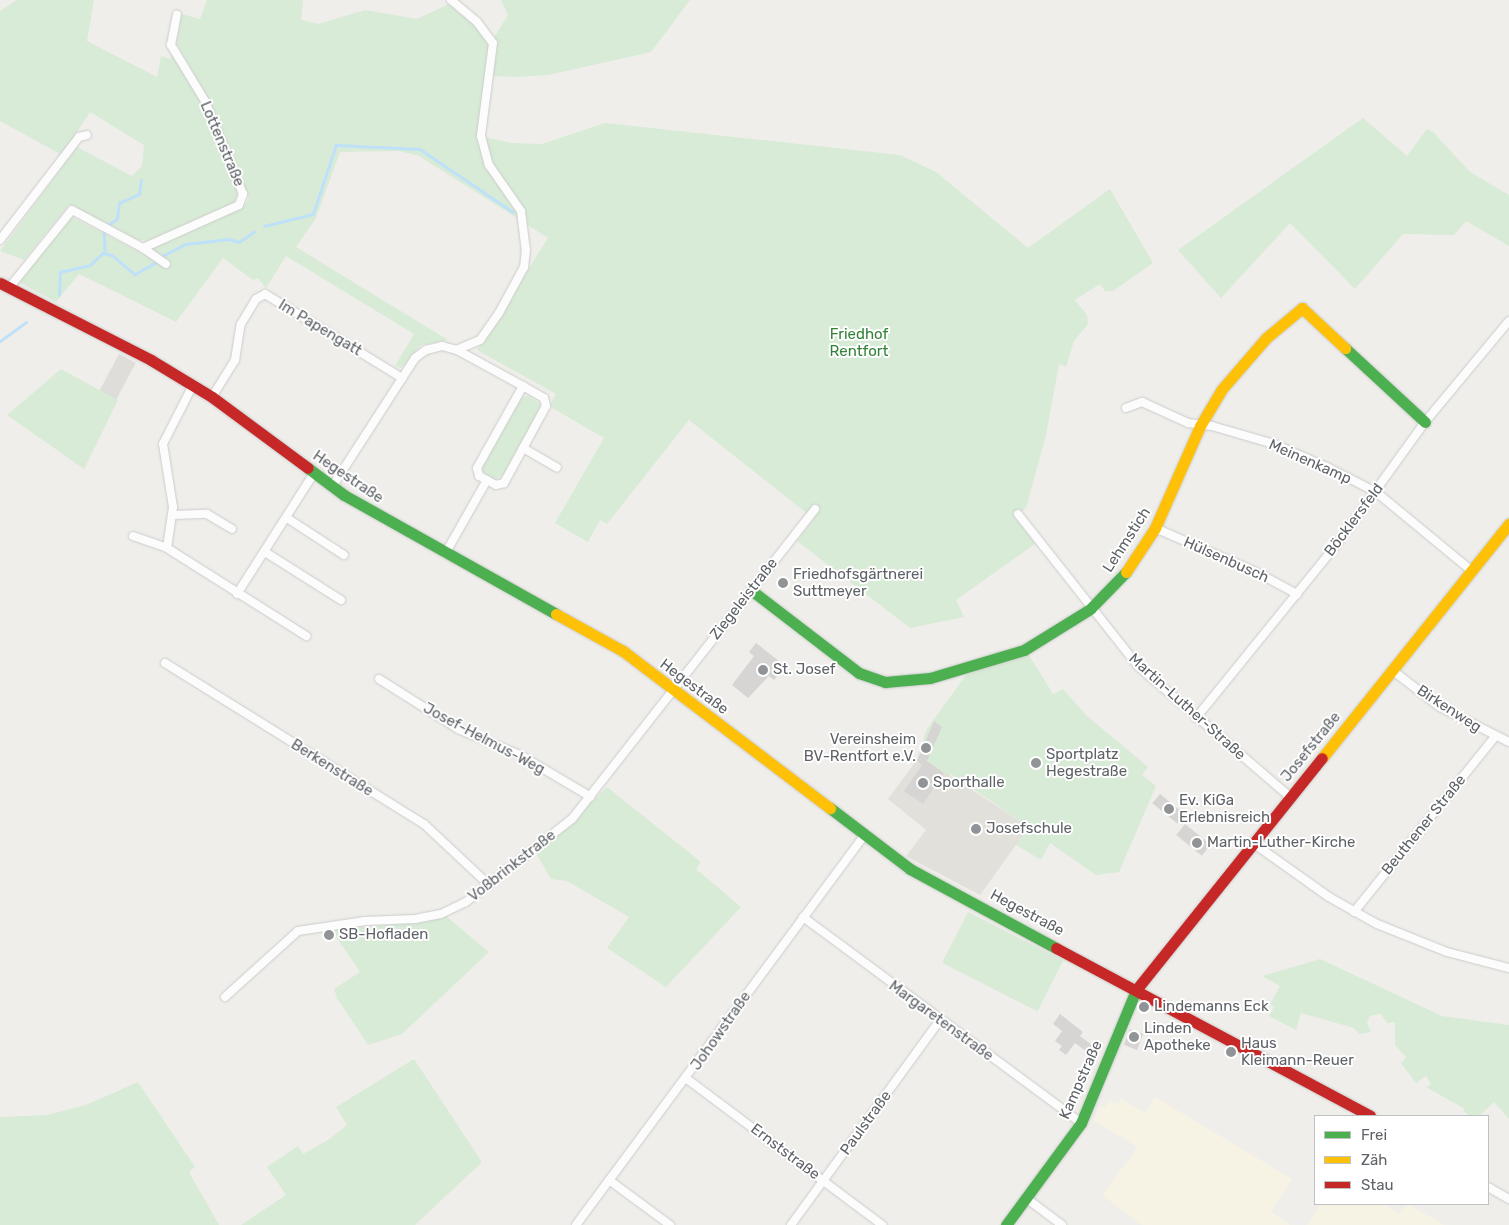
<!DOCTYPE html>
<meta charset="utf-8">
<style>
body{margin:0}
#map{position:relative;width:1509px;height:1225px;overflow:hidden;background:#efeeea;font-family:Rubik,sans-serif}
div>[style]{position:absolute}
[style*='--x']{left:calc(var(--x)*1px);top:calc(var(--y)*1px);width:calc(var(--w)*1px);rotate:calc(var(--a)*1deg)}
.commercial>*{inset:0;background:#f7f3e4}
.industrial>*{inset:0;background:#dfddda;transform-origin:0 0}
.education>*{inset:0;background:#e2e0da}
.green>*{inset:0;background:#d8ebd6;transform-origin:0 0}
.stream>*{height:2.5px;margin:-1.25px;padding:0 1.25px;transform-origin:1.25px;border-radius:1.25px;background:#bfe0f9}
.building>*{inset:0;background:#d6d5d3;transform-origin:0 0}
.roads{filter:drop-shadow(0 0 1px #cbcccc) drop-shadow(0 0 1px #cbcccc)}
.street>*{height:8px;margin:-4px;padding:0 4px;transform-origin:4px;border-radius:4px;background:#fdfcfc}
.fast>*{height:11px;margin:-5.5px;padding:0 5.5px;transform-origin:5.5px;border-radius:5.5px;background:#4caf50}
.slow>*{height:11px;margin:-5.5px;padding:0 5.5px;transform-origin:5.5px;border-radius:5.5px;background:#ffc107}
.jam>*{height:11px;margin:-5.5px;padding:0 5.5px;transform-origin:5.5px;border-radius:5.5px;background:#c62828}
.dots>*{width:14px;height:14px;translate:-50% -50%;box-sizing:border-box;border:2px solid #fff;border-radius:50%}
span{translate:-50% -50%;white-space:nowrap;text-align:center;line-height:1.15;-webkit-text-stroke:4px #fff;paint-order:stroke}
.street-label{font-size:15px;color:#5f6368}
.park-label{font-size:15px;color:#348238}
.poi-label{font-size:15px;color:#5f6368}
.left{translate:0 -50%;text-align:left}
.right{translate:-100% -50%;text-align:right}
.legend{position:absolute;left:1314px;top:1115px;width:175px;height:90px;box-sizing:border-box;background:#fff;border:1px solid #bfc1c3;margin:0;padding:6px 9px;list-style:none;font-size:15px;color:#5f6368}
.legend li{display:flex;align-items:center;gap:10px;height:25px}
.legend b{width:25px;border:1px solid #bfc1c3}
</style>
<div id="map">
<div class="commercial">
<i style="clip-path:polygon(1155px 1097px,1292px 1179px,1271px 1212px,1290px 1225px,1142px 1225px,1102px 1195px,1138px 1147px,1094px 1121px,1100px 1106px,1105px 1108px,1109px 1100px,1118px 1104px,1121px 1099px,1146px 1113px)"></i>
<i style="clip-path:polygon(1321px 1204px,1384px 1204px,1399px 1213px,1408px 1204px,1444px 1225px,1307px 1225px)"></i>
</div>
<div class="industrial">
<i style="left:119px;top:354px;width:19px;height:42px;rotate:28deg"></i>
</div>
<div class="education">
<i style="clip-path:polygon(926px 760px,1029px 827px,980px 895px,906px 856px,926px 830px,888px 799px,916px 761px,922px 765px)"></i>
</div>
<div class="green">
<i style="clip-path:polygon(17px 0,94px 0,87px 41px,157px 77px,161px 56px,170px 59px,173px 52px,198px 93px,238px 189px,235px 203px,147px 241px,128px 238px,69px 205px,24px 260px,0 251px,77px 147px,132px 176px,142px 166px,144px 145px,90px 112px,62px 155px,0 121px,0 11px)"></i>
<i style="clip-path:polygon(207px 0,303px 0,301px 20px,318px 24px,365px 10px,417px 19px,451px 3px,473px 21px,489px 46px,480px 136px,511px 143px,542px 144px,605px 123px,900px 155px,936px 172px,1028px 248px,1110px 189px,1153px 263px,1113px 291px,1105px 291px,1100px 284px,1075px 300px,1087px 315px,1088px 324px,1074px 341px,1066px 367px,1059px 364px,1046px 435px,1026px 508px,1015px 517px,1035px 544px,956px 600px,964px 617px,910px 628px,797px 541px,814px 519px,689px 420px,607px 524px,600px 520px,588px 542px,555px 523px,604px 438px,549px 406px,556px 394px,477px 350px,548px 238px,419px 156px,399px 151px,340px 152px,316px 218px,296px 247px,448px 340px,421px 345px,401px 368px,395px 366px,414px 334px,286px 256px,266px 288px,258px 278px,253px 280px,223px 258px,176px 322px,79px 274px,56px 302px,19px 282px,72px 217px,162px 264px,150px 251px,153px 247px,246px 204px,249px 197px,210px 102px,177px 44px,181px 14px,200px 19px)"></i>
<i style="clip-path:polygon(501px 0,690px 0,651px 52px,548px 75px,515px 77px,493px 76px,495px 36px,508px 15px)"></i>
<i style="clip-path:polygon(1363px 118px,1407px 156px,1427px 129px,1433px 132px,1470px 172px,1509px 195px,1509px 246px,1466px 221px,1454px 235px,1403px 234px,1355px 289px,1290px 223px,1221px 298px,1178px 250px)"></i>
<i style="clip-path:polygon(61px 369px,118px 400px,84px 469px,7px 415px)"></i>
<i style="clip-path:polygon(528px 396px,539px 403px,541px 408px,503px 475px,494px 480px,483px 472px,482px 464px,521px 397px)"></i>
<i style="clip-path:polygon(1027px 652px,1053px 694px,1063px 689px,1087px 716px,1148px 767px,1142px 775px,1156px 786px,1119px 872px,1096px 875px,1050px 843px,1041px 860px,1016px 845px,1029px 827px,951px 774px,949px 776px,926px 760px,922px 765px,916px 761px,927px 729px,966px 675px)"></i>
<i style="clip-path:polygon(607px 787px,701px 862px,696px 869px,741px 907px,666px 987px,607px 948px,629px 917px,567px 881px,551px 879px,537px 855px)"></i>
<i style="left:968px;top:912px;width:107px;height:57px;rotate:27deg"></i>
<i style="clip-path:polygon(446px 916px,489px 952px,402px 1034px,368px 1045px,337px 998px,334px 989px,360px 972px,331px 929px,418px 923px)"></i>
<i style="clip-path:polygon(1320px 959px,1442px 1016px,1509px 1025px,1509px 1119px,1494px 1102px,1479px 1116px,1471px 1116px,1463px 1111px,1465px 1109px,1426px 1087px,1431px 1084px,1426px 1076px,1416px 1083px,1401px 1063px,1406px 1057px,1395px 1045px,1395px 1022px,1387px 1023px,1381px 1014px,1370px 1016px,1367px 1023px,1371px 1032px,1359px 1034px,1354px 1028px,1301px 1013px,1296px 1030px,1269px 1016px,1274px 1007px,1270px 1004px,1280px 986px,1262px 976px)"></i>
<i style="clip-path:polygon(414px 1059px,482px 1162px,415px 1225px,241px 1225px,286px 1195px,267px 1167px,298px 1146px,303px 1154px,328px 1140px,347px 1125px,336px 1107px)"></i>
<i style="clip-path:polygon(138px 1082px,195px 1167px,189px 1172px,219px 1225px,0 1225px,0 1117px,47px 1115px,86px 1105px)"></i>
</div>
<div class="stream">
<i style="--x:109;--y:224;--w:9;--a:-32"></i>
<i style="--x:117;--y:219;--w:16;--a:-83"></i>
<i style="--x:119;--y:203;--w:22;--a:-24"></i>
<i style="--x:139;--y:194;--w:14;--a:-82"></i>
<i style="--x:264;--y:226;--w:50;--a:-13.8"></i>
<i style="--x:313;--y:214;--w:73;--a:-71.6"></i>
<i style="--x:336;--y:145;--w:84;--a:2.7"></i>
<i style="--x:420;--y:149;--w:112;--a:34.1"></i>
<i style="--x:104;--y:231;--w:21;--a:87"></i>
<i style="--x:160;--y:257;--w:29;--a:-27"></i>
<i style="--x:186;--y:244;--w:43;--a:-6.6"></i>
<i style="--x:229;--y:239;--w:10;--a:17"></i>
<i style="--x:239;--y:242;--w:18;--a:-34"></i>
<i style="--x:59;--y:295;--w:23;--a:-88"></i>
<i style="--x:60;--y:272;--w:31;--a:-13"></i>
<i style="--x:90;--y:265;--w:18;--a:-43"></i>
<i style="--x:103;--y:253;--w:9;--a:13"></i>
<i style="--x:112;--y:255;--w:30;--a:40"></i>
<i style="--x:135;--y:274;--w:25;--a:-29"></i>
<i style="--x:0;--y:341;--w:32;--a:-36"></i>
</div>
<div class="building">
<i style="clip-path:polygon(756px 643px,785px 666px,774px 680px,769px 676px,748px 698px,732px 685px,754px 656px,749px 652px)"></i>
<i style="clip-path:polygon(934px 721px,942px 727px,927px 761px,944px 773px,923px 804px,904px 791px,922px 765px,917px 761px)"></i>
<i style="left:1160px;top:794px;width:32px;height:12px;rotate:39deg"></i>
<i style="left:1185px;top:824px;width:33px;height:14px;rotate:39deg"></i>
<i style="clip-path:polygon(1060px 1014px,1083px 1032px,1080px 1036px,1092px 1045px,1087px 1052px,1075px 1043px,1066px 1055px,1059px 1050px,1062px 1046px,1055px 1041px,1062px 1031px,1053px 1024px)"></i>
<i style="left:1130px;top:1029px;width:14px;height:17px;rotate:21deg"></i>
</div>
<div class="roads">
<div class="street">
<i style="--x:451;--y:0;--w:34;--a:40"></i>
<i style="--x:477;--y:22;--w:26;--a:53"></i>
<i style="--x:493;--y:43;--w:94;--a:97.4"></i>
<i style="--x:481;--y:136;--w:30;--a:75"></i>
<i style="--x:489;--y:165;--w:56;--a:55.2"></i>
<i style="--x:521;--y:211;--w:38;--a:83"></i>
<i style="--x:526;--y:249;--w:18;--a:96"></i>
<i style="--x:524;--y:267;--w:52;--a:118.5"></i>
<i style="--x:499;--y:313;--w:33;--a:125"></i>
<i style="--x:480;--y:340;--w:25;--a:157"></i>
<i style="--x:0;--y:240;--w:130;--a:-52.5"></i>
<i style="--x:79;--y:137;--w:8;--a:-14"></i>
<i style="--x:143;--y:248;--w:28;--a:35"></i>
<i style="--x:9;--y:288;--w:100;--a:-51.1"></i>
<i style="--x:72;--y:210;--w:81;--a:28.2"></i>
<i style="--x:143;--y:248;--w:105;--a:-24.1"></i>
<i style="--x:239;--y:205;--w:12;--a:-70"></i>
<i style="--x:243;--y:194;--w:100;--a:-112.2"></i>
<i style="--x:205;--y:101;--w:66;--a:-121.3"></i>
<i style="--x:171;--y:45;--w:31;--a:-79"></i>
<i style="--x:193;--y:385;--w:66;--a:117"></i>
<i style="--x:163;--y:444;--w:64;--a:81"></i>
<i style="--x:173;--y:507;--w:41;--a:98.3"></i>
<i style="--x:167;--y:548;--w:165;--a:32.3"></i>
<i style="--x:212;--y:397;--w:44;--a:-58.1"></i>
<i style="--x:235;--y:360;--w:36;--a:-81"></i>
<i style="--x:241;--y:324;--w:29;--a:-59"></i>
<i style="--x:256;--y:299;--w:10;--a:-29"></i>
<i style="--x:265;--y:294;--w:161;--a:31.5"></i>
<i style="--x:1126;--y:408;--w:17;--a:-21"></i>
<i style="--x:1142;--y:402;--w:51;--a:24.5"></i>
<i style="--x:1188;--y:423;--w:24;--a:7"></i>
<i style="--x:1212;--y:426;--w:65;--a:16.2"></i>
<i style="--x:1274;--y:444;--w:58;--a:23.5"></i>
<i style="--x:1327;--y:467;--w:55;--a:27"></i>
<i style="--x:1376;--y:492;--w:124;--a:39.5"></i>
<i style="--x:523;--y:448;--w:39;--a:30"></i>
<i style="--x:332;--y:487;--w:153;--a:-57.2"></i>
<i style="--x:415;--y:358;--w:14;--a:-36"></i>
<i style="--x:426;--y:350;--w:16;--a:-14"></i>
<i style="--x:442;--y:346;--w:16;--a:15"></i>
<i style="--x:457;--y:350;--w:75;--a:28.6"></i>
<i style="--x:523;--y:386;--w:24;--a:30"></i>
<i style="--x:544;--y:398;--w:8;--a:76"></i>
<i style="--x:546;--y:406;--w:88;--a:118.6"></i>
<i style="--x:504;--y:483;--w:8;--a:166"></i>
<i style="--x:496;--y:485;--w:19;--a:-152"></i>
<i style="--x:479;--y:476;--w:8;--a:-104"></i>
<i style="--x:477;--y:468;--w:94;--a:-60.7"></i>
<i style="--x:1018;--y:514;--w:195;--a:51.7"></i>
<i style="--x:1139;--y:667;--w:199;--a:40.7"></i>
<i style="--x:173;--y:515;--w:34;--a:-2"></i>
<i style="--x:207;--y:514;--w:29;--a:31"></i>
<i style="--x:287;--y:518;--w:68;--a:33"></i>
<i style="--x:1155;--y:528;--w:110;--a:23.5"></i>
<i style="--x:1256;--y:572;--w:47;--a:28.2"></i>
<i style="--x:133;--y:536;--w:36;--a:19"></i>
<i style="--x:265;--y:552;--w:90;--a:32.3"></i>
<i style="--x:445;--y:554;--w:85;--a:-60.4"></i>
<i style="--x:237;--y:594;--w:143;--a:-57.5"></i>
<i style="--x:165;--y:663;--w:305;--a:31.9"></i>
<i style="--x:424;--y:824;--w:89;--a:43.2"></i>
<i style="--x:1392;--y:670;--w:61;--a:37.6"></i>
<i style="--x:1440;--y:707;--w:77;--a:26.9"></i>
<i style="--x:379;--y:679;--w:93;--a:32.3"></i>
<i style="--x:458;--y:729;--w:67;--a:22.8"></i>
<i style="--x:520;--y:755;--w:82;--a:30.6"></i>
<i style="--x:1196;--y:718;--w:224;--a:-51"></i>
<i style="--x:1337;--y:544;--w:150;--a:-54.2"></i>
<i style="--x:1425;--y:422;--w:131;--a:-50.3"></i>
<i style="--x:1253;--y:843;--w:93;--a:35.4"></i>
<i style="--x:1329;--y:897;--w:55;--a:29.4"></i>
<i style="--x:1377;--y:924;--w:75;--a:21.8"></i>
<i style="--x:1447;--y:952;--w:64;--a:14.5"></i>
<i style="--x:1354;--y:912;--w:223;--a:-51.2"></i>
<i style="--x:803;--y:917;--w:346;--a:36.5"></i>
<i style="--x:225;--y:997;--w:98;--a:-42.1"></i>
<i style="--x:298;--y:931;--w:68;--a:-8.5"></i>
<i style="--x:365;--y:921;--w:50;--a:-2.3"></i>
<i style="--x:415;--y:919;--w:26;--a:-11"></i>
<i style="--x:441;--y:914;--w:28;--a:-26"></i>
<i style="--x:466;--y:902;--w:135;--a:-38.1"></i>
<i style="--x:572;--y:819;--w:394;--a:-51.9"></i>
<i style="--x:687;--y:1079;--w:244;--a:36.8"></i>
<i style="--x:609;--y:1180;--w:76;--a:36.4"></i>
<i style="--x:1488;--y:1187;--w:24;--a:30"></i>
<i style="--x:1026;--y:1198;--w:45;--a:36.9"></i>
<i style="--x:576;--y:1225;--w:484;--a:-53.5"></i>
<i style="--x:791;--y:1225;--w:253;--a:-54"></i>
</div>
<div class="fast">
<i style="--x:1345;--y:348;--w:109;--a:42.8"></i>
<i style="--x:308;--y:468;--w:45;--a:36.9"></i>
<i style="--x:344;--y:495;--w:243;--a:29.3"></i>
<i style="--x:751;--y:590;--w:136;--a:37.5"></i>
<i style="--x:859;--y:673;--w:28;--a:19"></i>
<i style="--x:885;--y:682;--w:45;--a:-5.1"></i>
<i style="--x:930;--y:678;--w:98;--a:-16.6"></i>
<i style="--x:1024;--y:650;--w:78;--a:-31.8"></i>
<i style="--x:1090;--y:609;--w:52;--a:-45.8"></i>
<i style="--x:830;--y:808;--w:101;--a:37.3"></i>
<i style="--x:910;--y:869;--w:166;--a:28.4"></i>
<i style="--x:1006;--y:1225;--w:127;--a:-53.7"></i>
<i style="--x:1081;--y:1123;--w:144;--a:-67.5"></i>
</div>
<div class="slow">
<i style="--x:1126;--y:572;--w:53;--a:-56.6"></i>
<i style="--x:1155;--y:528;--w:111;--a:-66.2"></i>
<i style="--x:1200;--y:426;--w:43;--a:-59.3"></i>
<i style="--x:1222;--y:389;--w:67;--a:-49.2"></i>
<i style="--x:1266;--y:338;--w:47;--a:-39.8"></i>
<i style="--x:1302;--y:308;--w:59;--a:42.9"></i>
<i style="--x:556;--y:614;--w:77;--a:28.9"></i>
<i style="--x:623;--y:651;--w:260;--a:37.2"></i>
<i style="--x:1322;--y:758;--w:300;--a:-51.4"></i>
</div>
<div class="jam">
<i style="--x:0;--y:283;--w:169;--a:27"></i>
<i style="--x:151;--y:360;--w:71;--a:31.2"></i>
<i style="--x:212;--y:397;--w:119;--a:36.5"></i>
<i style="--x:1056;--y:948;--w:356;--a:28.1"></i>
<i style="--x:1136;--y:990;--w:297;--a:-51.3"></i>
</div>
</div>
<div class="dots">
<i style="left:783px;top:583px;background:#919496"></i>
<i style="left:763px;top:670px;background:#919496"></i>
<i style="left:926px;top:748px;background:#919496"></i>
<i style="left:1036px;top:763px;background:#919496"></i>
<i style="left:923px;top:783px;background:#919496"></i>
<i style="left:1169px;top:809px;background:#919496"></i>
<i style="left:976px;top:829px;background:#919496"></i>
<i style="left:1197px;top:843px;background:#919496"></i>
<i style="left:329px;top:935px;background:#919496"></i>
<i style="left:1144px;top:1007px;background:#919496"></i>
<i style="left:1134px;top:1037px;background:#919496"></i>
<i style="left:1231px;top:1052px;background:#919496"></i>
</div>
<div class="street-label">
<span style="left:222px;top:144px;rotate:67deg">Lottenstraße</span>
<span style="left:320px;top:328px;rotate:31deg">Im Papengatt</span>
<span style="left:1310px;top:462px;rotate:24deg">Meinenkamp</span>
<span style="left:348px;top:477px;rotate:34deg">Hegestraße</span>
<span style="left:1354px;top:520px;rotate:-53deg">Böcklersfeld</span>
<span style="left:1127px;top:540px;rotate:-57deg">Lehmstich</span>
<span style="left:1226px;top:560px;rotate:24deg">Hülsenbusch</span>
<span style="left:744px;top:599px;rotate:-52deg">Ziegeleistraße</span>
<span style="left:694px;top:687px;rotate:37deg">Hegestraße</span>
<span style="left:1187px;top:707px;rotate:42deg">Martin-Luther-Straße</span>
<span style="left:1449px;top:709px;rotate:33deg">Birkenweg</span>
<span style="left:484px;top:739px;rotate:28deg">Josef-Helmus-Weg</span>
<span style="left:1311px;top:747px;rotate:-51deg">Josefstraße</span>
<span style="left:332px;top:768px;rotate:32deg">Berkenstraße</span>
<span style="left:1424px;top:825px;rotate:-51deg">Beuthener Straße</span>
<span style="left:512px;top:866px;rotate:-38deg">Voßbrinkstraße</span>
<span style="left:1027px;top:913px;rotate:28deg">Hegestraße</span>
<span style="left:941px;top:1021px;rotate:36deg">Margaretenstraße</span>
<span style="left:721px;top:1031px;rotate:-55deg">Johowstraße</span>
<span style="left:1081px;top:1080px;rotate:-66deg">Kampstraße</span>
<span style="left:866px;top:1123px;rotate:-54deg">Paulstraße</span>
<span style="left:785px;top:1152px;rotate:37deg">Ernststraße</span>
</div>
<div class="park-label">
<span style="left:859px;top:343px">Friedhof<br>Rentfort</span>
</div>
<div class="poi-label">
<span class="left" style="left:793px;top:583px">Friedhofsgärtnerei<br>Suttmeyer</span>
<span class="left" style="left:773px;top:670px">St. Josef</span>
<span class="right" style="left:916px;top:748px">Vereinsheim<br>BV-Rentfort e.V.</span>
<span class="left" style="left:1046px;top:763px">Sportplatz<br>Hegestraße</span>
<span class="left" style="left:933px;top:783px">Sporthalle</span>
<span class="left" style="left:1179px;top:809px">Ev. KiGa<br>Erlebnisreich</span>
<span class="left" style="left:986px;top:829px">Josefschule</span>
<span class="left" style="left:1207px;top:843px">Martin-Luther-Kirche</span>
<span class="left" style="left:339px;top:935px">SB-Hofladen</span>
<span class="left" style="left:1154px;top:1007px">Lindemanns Eck</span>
<span class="left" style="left:1144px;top:1037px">Linden<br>Apotheke</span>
<span class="left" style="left:1241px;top:1052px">Haus<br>Kleimann-Reuer</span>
</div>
<ul class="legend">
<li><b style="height:6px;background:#4caf50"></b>Frei</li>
<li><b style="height:6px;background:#ffc107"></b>Zäh</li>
<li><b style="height:6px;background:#c62828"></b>Stau</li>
</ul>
</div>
